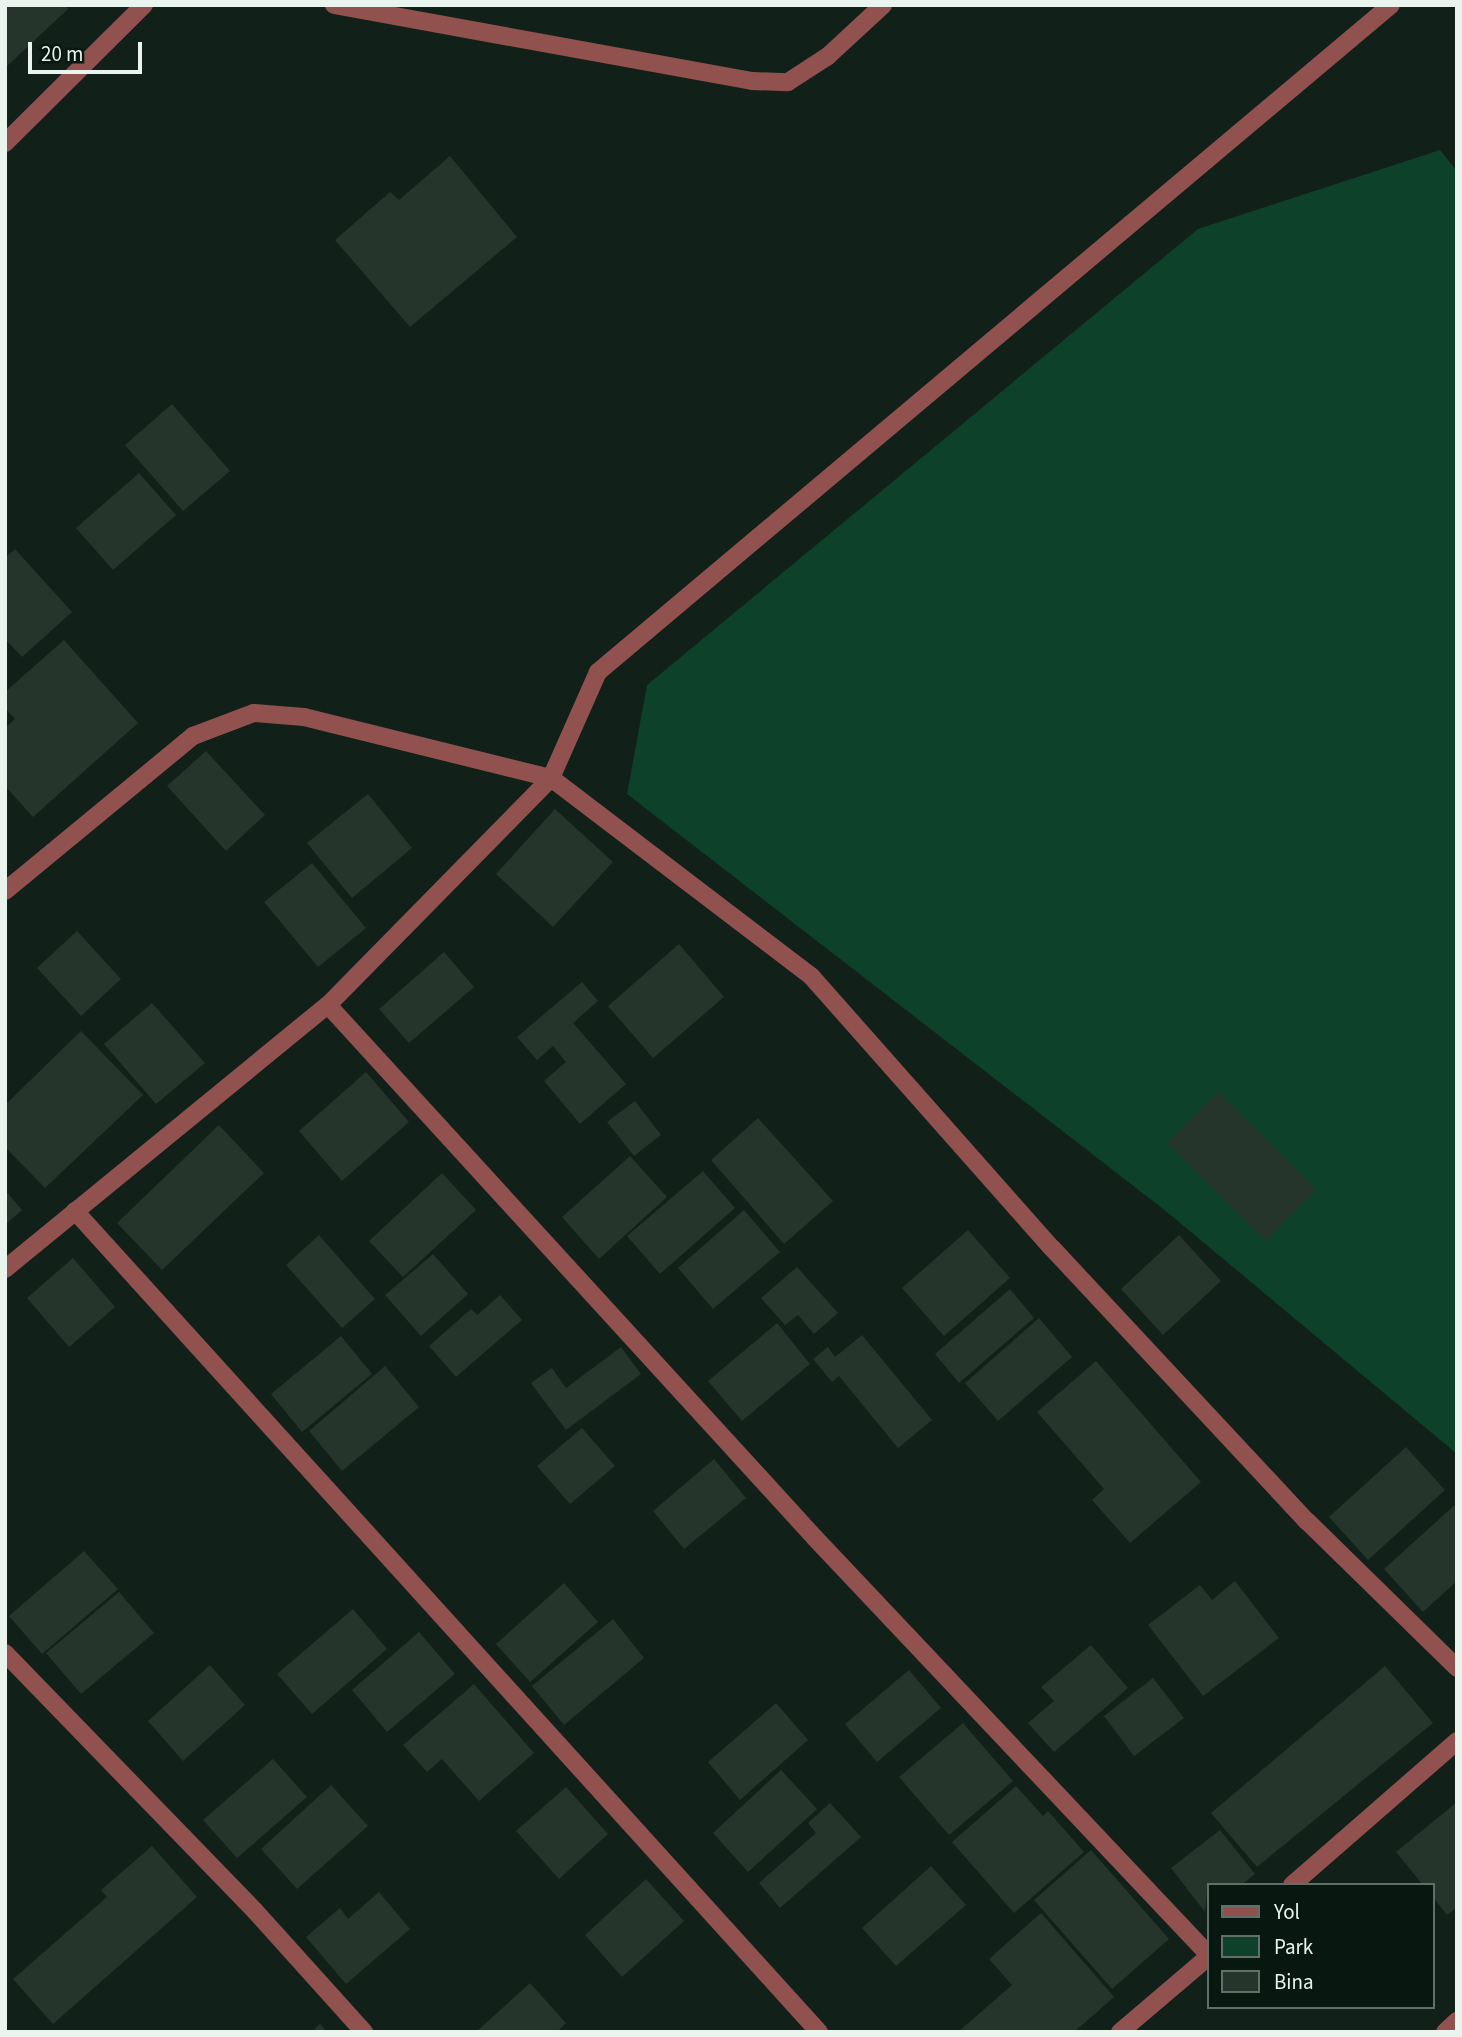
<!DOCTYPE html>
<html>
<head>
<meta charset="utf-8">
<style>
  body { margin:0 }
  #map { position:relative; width:1462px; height:2037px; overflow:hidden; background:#112018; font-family:"Source Sans 3",sans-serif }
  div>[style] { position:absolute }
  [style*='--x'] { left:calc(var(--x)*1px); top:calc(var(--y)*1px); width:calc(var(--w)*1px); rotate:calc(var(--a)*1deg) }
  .green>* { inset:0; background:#0e4129 }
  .building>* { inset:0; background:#25352c }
  .minor>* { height:18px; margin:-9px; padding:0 9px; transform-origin:9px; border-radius:9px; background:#90514f }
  span { translate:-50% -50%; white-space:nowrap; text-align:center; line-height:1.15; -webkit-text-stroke:7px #08170f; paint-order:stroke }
  .frame { position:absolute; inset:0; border:7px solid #eaf4ee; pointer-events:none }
  .legend { position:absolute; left:1207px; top:1883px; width:228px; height:126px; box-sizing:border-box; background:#08170f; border:2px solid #626f68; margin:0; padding:9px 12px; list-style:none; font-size:21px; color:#eaf4ee }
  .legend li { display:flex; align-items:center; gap:14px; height:35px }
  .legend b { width:35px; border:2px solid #626f68 }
  .scale { position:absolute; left:28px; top:42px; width:114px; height:32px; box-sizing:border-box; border:4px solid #eaf4ee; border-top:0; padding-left:9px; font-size:21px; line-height:24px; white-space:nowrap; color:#eaf4ee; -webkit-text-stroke:5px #08170f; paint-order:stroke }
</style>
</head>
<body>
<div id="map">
  <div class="green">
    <div style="clip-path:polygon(1440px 150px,1457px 171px,1457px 1454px,1167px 1212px,627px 794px,647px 685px,1198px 229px)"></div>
  </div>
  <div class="building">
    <div style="clip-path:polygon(5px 5px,65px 5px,68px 9px,5px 68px)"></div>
    <div style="clip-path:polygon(450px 156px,517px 237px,410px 327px,335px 240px,390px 192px,399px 200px)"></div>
    <div style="clip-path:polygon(172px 404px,230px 471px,183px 511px,125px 445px)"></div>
    <div style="clip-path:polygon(139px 473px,176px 515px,113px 570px,76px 528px)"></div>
    <div style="clip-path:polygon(15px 549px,72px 612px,22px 657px,5px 639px,5px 558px)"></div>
    <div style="clip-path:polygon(64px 640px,138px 723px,33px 817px,5px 786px,5px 728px,15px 719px,5px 708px,5px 692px)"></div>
    <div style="clip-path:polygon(206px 751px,265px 815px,226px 851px,167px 786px)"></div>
    <div style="clip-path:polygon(368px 794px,412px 848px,352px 898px,307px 843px)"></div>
    <div style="clip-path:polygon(555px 809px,613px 862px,553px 927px,496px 874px)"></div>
    <div style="clip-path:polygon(312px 863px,366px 928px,318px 967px,264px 902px)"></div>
    <div style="clip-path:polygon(77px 931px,121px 979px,81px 1016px,37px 968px)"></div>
    <div style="clip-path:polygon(679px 944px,724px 997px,653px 1058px,608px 1006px)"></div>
    <div style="clip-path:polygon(444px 952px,474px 987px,409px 1043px,379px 1009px)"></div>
    <div style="clip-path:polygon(582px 982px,598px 1001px,573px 1023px,626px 1084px,580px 1124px,544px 1081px,566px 1062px,553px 1046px,537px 1060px,517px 1037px)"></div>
    <div style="clip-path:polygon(152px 1003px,205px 1063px,156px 1104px,104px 1044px)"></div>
    <div style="clip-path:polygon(81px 1031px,143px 1095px,45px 1188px,5px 1147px,5px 1105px)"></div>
    <div style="clip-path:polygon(366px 1072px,409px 1122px,342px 1181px,299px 1131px)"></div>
    <div style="clip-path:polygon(1218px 1092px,1316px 1189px,1266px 1241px,1167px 1143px)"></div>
    <div style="clip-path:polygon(635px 1101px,661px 1135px,634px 1156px,607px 1122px)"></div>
    <div style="clip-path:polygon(758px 1118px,833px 1201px,784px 1244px,711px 1160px)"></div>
    <div style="clip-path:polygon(219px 1125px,264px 1173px,162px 1270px,117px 1223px)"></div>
    <div style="clip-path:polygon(630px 1156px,667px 1197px,599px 1259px,562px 1217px)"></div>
    <div style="clip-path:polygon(703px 1171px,735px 1208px,660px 1274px,627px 1236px)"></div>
    <div style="clip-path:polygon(442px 1173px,476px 1210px,403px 1277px,369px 1241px)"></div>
    <div style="clip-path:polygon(5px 1190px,22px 1210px,5px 1225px)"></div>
    <div style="clip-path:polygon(744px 1210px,780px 1252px,713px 1309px,678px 1268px)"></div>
    <div style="clip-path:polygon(968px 1230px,1010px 1278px,944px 1336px,902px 1288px)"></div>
    <div style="clip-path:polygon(319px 1235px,375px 1299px,342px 1328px,286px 1265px)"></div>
    <div style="clip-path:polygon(1179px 1235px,1221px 1281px,1163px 1335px,1121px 1289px)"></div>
    <div style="clip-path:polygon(433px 1254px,468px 1294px,421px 1336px,385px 1295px)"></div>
    <div style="clip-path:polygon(73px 1258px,115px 1307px,69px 1347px,27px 1298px)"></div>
    <div style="clip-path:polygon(797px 1267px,838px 1313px,814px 1334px,798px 1315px,785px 1325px,761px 1298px)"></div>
    <div style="clip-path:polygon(1010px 1289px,1034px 1318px,959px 1383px,935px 1354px)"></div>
    <div style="clip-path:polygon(500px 1295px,522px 1320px,456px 1377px,429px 1346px,471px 1309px,477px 1315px)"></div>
    <div style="clip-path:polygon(1039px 1318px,1072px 1357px,998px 1421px,965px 1383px)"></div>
    <div style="clip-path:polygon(777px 1323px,810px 1364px,742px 1421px,708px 1381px)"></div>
    <div style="clip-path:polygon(862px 1335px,932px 1420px,898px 1448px,839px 1376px,832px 1382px,813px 1359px,828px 1347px,835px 1357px)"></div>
    <div style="clip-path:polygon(341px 1336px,372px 1374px,302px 1432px,271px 1394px)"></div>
    <div style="clip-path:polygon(621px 1347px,641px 1374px,566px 1430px,531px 1383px,552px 1368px,566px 1388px)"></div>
    <div style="clip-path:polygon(1096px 1361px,1201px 1482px,1130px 1543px,1092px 1500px,1104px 1489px,1037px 1412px)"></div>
    <div style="clip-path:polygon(385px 1366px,419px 1407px,342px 1471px,309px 1431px)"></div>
    <div style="clip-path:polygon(582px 1428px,615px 1466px,570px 1504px,537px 1466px)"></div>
    <div style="clip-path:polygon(1406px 1447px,1445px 1490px,1368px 1560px,1329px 1517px)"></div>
    <div style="clip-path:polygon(714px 1459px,746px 1498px,684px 1549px,653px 1511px)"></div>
    <div style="clip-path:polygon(1457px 1503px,1457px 1581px,1423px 1612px,1384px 1569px)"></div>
    <div style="clip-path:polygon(84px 1551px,118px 1589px,42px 1654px,9px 1616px)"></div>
    <div style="clip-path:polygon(1235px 1581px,1279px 1638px,1203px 1696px,1148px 1625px,1200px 1585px,1212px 1600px)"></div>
    <div style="clip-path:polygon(564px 1583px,598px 1622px,530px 1682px,496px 1644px)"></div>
    <div style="clip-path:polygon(119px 1592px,154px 1633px,81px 1694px,46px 1653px)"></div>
    <div style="clip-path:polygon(353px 1609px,387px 1649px,312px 1714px,277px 1674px)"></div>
    <div style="clip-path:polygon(613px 1619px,644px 1658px,564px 1725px,532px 1686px)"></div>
    <div style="clip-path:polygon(419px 1632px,455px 1674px,387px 1732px,352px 1690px)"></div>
    <div style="clip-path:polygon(1091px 1645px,1128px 1688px,1054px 1752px,1028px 1723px,1054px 1701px,1041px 1687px)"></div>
    <div style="clip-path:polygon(210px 1665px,245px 1705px,183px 1761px,148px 1721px)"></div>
    <div style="clip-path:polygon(1385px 1666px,1433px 1723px,1257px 1867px,1211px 1813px)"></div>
    <div style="clip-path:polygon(909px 1670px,941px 1708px,877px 1762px,845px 1724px)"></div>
    <div style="clip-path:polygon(1153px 1678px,1184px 1718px,1134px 1756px,1104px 1716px)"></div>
    <div style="clip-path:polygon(474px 1684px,534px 1753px,479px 1801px,442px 1759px,427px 1772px,403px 1745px)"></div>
    <div style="clip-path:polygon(776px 1703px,808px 1740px,740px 1800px,708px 1762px)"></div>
    <div style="clip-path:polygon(963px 1723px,1013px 1781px,949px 1835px,899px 1777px)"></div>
    <div style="clip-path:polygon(273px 1759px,307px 1797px,237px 1858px,203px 1820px)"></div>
    <div style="clip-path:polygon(781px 1770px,817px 1809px,748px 1872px,713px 1833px)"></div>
    <div style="clip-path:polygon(331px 1785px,368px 1826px,297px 1889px,261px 1849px)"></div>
    <div style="clip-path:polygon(1016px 1786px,1043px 1816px,1048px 1811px,1084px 1852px,1014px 1913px,952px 1842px)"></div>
    <div style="clip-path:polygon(566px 1787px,608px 1834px,559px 1879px,516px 1831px)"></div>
    <div style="clip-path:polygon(1457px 1802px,1457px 1907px,1447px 1915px,1432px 1896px,1432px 1885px,1423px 1885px,1396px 1852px)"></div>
    <div style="clip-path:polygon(830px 1803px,861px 1837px,780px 1908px,759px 1883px,816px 1833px,808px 1823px)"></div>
    <div style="clip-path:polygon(1220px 1830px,1255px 1874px,1241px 1885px,1208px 1885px,1205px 1912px,1171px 1868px)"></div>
    <div style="clip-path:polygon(152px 1846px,197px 1897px,53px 2024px,13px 1979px,107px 1897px,101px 1890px)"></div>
    <div style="clip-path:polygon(1091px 1850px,1169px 1939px,1112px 1989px,1034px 1900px)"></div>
    <div style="clip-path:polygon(931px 1866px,966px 1905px,896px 1966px,862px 1928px)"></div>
    <div style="clip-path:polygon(646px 1879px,684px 1921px,622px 1977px,585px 1935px)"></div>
    <div style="clip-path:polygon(379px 1892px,410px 1929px,346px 1984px,306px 1937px,340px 1908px,348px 1919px)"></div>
    <div style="clip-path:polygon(1041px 1913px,1114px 1997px,1074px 2032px,958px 2032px,1012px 1985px,989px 1959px)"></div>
    <div style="clip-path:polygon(530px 1983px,566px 2023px,557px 2032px,476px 2032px)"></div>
    <div style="clip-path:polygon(320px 2024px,327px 2032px,312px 2032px)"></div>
  </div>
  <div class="minor">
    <div style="--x:334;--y:5;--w:425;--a:10.3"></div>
    <div style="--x:752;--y:81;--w:36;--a:2"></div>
    <div style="--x:788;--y:82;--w:48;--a:-33"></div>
    <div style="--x:828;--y:56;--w:75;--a:-42.8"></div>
    <div style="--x:5;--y:143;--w:196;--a:-44.8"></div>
    <div style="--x:5;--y:891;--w:244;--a:-39.5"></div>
    <div style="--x:193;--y:736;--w:65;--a:-20.7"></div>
    <div style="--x:254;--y:713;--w:50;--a:4.6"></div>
    <div style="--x:304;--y:717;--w:254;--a:13.9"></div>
    <div style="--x:551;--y:778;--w:327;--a:37.3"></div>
    <div style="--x:811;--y:976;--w:363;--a:48.5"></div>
    <div style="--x:1052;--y:1248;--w:374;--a:47"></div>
    <div style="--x:1307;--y:1521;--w:210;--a:44.4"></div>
    <div style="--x:328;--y:1005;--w:722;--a:47.58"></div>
    <div style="--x:815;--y:1538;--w:572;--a:46.63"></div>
    <div style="--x:75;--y:1211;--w:1108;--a:47.82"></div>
    <div style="--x:5;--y:1269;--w:417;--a:-39.3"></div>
    <div style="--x:328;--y:1005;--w:318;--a:-45.5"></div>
    <div style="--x:551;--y:778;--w:116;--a:-66.1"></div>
    <div style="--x:598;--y:672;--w:1036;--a:-40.07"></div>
    <div style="--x:5;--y:1653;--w:359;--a:45.9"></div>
    <div style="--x:255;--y:1911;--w:163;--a:48"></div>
    <div style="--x:1292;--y:1885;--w:219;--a:-41.1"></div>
    <div style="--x:1120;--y:2032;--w:116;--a:-40.4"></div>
    <div style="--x:1445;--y:2032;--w:16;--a:-43"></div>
  </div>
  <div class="frame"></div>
  <ul class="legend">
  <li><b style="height:9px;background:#90514f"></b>Yol</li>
  <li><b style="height:19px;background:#0e4129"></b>Park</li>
  <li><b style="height:19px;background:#25352c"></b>Bina</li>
  </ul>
  <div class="scale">20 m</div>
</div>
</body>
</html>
